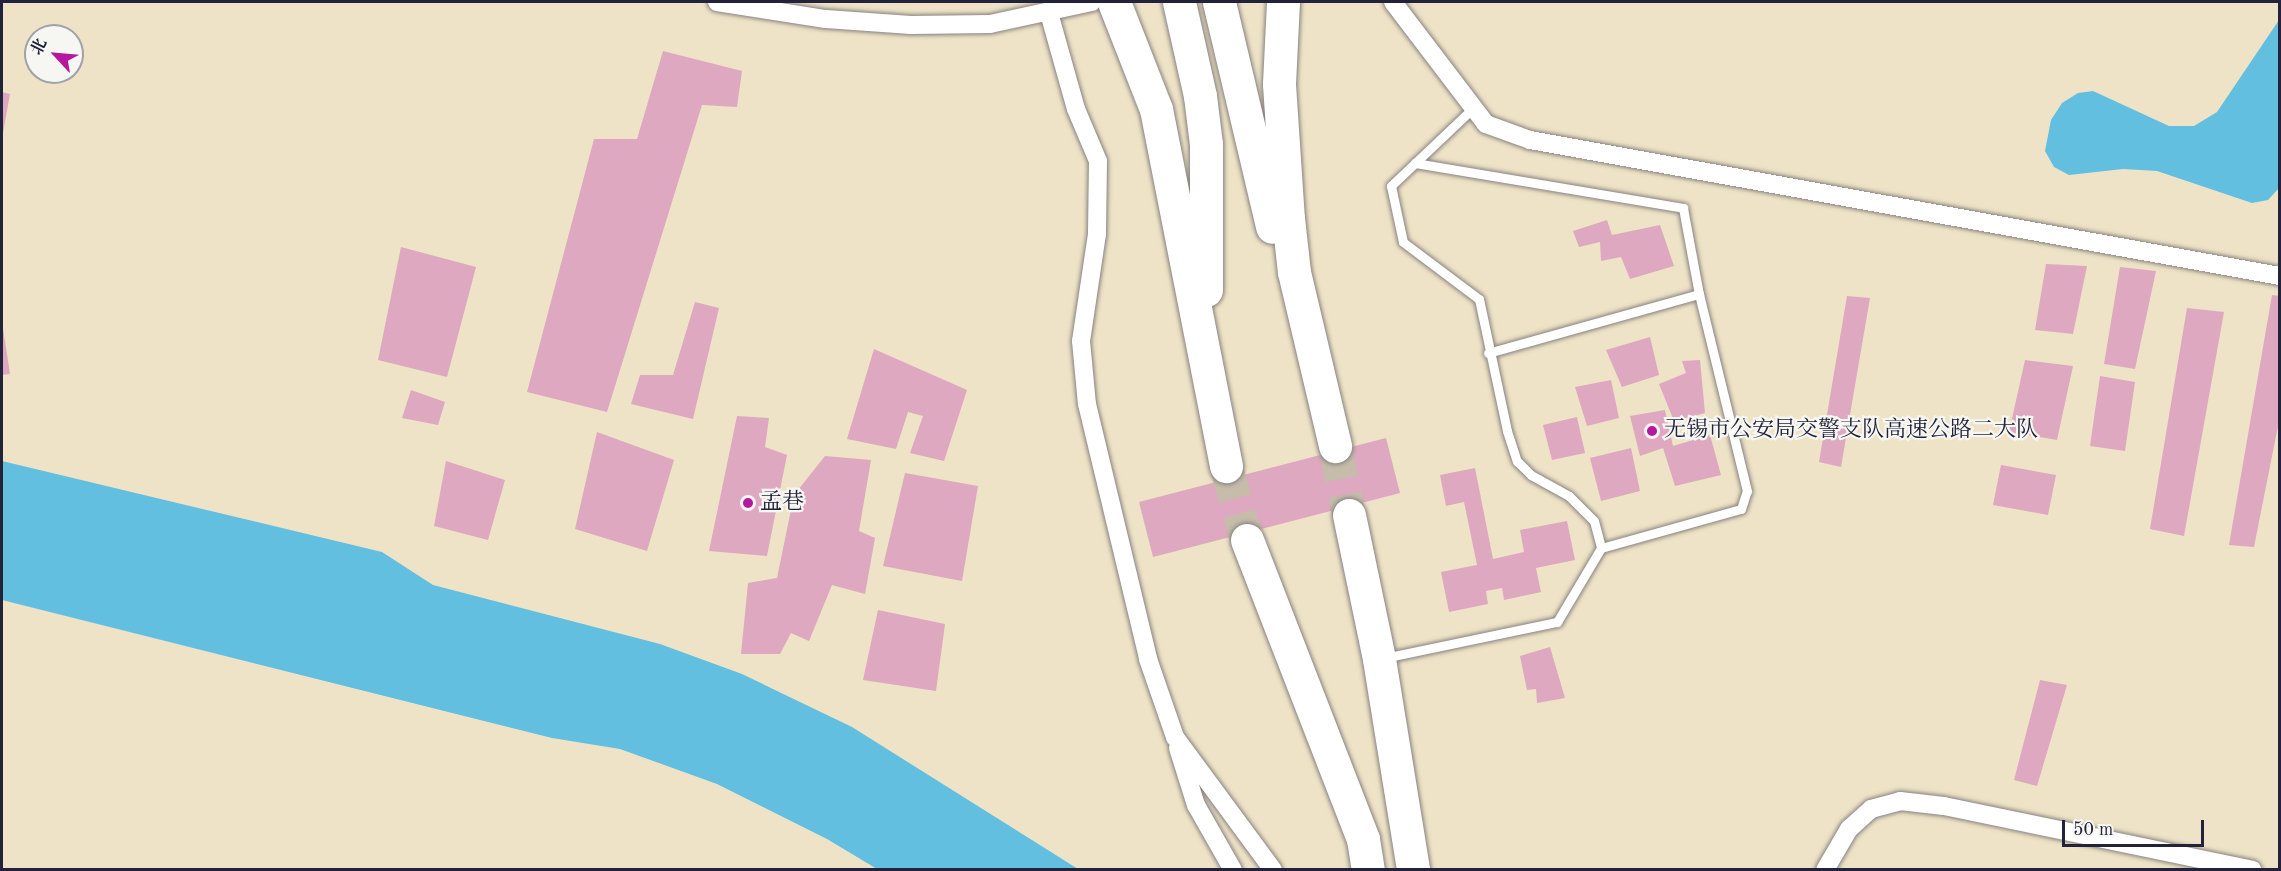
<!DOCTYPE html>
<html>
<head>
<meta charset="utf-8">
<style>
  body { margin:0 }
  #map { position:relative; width:2281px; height:871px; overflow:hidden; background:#eee3c6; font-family:"Old Standard TT","Noto Serif SC",serif }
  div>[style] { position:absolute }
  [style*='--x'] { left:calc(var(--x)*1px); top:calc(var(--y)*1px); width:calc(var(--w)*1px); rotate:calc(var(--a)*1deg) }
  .water>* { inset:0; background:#62bfe0 }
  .building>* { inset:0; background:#dda8c0 }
  .highway-tunnel>* { height:33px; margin-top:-16.5px; transform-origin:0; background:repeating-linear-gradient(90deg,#c5bcaa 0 33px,transparent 0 49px) }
  .roads { filter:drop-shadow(0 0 2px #888280) drop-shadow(0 0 2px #888280) }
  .lane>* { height:9px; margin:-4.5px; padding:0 4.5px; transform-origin:4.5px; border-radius:4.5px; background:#fff }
  .street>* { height:18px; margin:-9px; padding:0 9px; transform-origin:9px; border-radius:9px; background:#fff }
  .highway>* { height:33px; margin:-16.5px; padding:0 16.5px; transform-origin:16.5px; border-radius:16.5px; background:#fff }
  .dots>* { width:16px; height:16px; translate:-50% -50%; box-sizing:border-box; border:3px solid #f6f6f2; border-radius:50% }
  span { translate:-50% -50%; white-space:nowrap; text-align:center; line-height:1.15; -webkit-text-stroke:4.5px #f6f6f2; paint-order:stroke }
  .poi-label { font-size:22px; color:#22223b }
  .left { translate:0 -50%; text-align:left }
  .frame { position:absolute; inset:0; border:3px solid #22223b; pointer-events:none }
  .north { position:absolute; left:24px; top:24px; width:60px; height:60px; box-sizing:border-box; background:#f6f6f2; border:2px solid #a1a1a9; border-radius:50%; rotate:296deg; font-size:16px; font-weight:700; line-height:24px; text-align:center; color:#22223b }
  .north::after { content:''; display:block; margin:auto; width:21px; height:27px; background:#b5179e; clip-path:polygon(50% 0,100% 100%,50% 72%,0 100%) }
  .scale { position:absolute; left:2062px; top:820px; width:142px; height:27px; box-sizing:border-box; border:3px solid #22223b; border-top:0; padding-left:8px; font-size:18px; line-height:21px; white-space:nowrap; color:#22223b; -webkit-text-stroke:4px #f6f6f2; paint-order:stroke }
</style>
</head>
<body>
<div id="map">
  <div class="water">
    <div style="clip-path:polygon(2279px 20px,2279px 188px,2268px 200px,2252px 203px,2157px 171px,2123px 169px,2069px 175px,2054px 167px,2045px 151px,2051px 120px,2062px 103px,2078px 93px,2093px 91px,2169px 126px,2194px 126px,2217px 112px)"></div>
    <div style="clip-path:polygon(2px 461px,382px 552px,433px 585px,660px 644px,742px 674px,852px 727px,1078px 869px,877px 869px,827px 839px,717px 784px,620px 749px,552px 738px,2px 600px)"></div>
  </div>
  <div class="building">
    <div style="clip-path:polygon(663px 51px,742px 71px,737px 107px,702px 105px,607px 412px,527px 392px,594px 139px,637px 139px)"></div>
    <div style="clip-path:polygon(2px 92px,10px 94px,3px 133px,2px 133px)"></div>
    <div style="clip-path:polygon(1607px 220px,1612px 235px,1660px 225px,1674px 266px,1630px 279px,1621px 257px,1601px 261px,1600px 242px,1579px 247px,1573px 231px)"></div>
    <div style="clip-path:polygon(401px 247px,476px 267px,447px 377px,378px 360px)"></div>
    <div style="clip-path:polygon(2046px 264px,2087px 266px,2073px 334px,2035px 330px)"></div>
    <div style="clip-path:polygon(2120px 267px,2156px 271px,2135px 369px,2104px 364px)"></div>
    <div style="clip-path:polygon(2272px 295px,2280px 296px,2280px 416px,2254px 547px,2229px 545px)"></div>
    <div style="clip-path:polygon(1847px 296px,1870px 298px,1841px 467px,1819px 462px)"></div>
    <div style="clip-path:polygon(695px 302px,719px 308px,693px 419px,631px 404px,640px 375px,673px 375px)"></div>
    <div style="clip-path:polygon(2187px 308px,2224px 312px,2184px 536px,2150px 529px)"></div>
    <div style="clip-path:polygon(2px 328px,3px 328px,10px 374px,2px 375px)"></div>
    <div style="clip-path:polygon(1650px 337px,1659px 375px,1622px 387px,1606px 350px)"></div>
    <div style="clip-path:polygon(874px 349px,967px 390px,944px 461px,910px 453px,923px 416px,908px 412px,896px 449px,847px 439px)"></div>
    <div style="clip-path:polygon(1700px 360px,1705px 413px,1674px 421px,1659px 384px,1686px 373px,1682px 361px)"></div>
    <div style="clip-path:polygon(2025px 360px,2073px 366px,2057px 440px,2009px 432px)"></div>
    <div style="clip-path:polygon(2100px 376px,2135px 382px,2125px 451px,2090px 446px)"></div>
    <div style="clip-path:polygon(1611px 380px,1619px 418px,1587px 426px,1575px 387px)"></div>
    <div style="clip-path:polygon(411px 390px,445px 402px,438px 425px,402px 418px)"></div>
    <div style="clip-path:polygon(1665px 410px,1673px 446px,1710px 435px,1721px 475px,1675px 486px,1663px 448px,1640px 456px,1630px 416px)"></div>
    <div style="clip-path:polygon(737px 416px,769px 418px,765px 447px,787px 455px,767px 556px,709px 551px)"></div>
    <div style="clip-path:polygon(1577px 417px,1585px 453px,1552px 460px,1543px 425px)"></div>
    <div style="clip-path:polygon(597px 432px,674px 460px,647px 551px,575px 529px)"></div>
    <div style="clip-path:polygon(1386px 438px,1400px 493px,1153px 557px,1139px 502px)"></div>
    <div style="clip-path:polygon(1631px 448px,1640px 491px,1601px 501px,1590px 458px)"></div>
    <div style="clip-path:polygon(825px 456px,871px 460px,859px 531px,875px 538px,865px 594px,832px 585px,809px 641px,791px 633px,780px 654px,741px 654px,748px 583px,777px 578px,794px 495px)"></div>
    <div style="clip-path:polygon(446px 461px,505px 480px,488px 540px,434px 526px)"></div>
    <div style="clip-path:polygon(2001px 465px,2056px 475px,2048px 515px,1993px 505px)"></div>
    <div style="clip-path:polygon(1475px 468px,1493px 559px,1524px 552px,1520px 530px,1567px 521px,1575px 560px,1536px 568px,1541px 592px,1504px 600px,1502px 588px,1486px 591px,1488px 604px,1449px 612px,1441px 572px,1477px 565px,1464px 502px,1446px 506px,1440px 475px)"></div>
    <div style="clip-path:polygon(905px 473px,978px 486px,962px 581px,883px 566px)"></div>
    <div style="clip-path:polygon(878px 610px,945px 624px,936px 691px,863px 680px)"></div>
    <div style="clip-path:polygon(1550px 647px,1565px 698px,1537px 703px,1536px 689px,1527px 690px,1520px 656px)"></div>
    <div style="clip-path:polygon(2040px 680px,2067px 685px,2037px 786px,2014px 780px)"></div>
  </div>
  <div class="highway-tunnel">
    <div style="--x:1335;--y:446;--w:70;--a:78.5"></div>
    <div style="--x:1226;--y:466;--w:77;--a:74.2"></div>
  </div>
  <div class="roads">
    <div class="lane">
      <div style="--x:1472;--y:109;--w:112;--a:136.5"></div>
      <div style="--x:1391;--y:186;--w:57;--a:77.9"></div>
      <div style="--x:1403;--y:242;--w:95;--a:36.9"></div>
      <div style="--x:1479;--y:299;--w:135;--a:78"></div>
      <div style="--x:1507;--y:431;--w:32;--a:72"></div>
      <div style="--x:1517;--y:461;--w:20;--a:45"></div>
      <div style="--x:1531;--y:475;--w:43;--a:28.9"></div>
      <div style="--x:1569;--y:496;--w:35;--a:45"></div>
      <div style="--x:1594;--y:521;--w:28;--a:75"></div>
      <div style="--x:1415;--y:163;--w:272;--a:9.5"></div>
      <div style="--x:1683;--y:208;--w:87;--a:79.5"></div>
      <div style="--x:1699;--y:294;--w:219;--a:164.4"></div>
      <div style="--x:1384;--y:658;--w:177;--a:-11.8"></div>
      <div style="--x:1557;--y:622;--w:86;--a:-59.3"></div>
      <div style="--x:1601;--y:548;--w:145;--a:-15.6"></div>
      <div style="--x:1741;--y:509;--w:19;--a:-72"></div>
      <div style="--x:1747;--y:491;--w:203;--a:-103.7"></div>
    </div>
    <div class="street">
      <div style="--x:717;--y:2;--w:110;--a:8.9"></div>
      <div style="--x:826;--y:19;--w:85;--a:4"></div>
      <div style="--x:911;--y:25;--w:79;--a:-0.7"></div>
      <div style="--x:990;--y:24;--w:104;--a:-12.2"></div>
      <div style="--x:1393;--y:2;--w:153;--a:52.7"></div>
      <div style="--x:1486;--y:124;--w:47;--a:20"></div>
      <div style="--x:1530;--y:140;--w:762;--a:10.28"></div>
      <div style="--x:1049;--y:13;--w:100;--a:74.3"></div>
      <div style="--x:1076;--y:109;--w:56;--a:67.1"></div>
      <div style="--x:1098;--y:161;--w:73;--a:90.8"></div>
      <div style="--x:1097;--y:234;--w:108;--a:98.5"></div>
      <div style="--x:1081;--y:341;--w:63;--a:84.6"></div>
      <div style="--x:1087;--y:404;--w:262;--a:76.5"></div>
      <div style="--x:1148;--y:659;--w:83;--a:70.9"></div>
      <div style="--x:1175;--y:737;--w:165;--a:53.6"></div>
      <div style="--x:1178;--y:748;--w:60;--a:72.5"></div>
      <div style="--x:1196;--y:805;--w:75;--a:60.4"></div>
      <div style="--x:1825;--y:870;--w:48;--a:-59.7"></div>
      <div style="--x:1849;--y:829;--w:30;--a:-42"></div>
      <div style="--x:1871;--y:809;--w:30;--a:-15"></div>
      <div style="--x:1900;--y:801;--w:44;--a:6.5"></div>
      <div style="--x:1944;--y:806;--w:315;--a:11.7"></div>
    </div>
    <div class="highway">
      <div style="--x:1114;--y:2;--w:115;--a:68.6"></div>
      <div style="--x:1156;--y:109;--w:364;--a:78.9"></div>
      <div style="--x:1179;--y:2;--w:96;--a:77.4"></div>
      <div style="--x:1200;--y:96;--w:48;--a:82.9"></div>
      <div style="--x:1206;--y:144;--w:146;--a:90"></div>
      <div style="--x:1219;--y:2;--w:231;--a:76.7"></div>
      <div style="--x:1283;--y:2;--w:82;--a:92.8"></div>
      <div style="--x:1279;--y:84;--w:134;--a:86.2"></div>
      <div style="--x:1288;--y:218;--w:54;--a:83.7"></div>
      <div style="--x:1294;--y:272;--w:179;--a:76.7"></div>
      <div style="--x:1349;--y:515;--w:147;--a:78.2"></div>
      <div style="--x:1379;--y:659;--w:214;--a:80.8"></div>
      <div style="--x:1247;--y:540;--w:321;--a:68.8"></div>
      <div style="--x:1363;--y:839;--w:31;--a:81"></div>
    </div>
  </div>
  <div class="dots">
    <div style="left:1652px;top:431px;background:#b5179e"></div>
    <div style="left:748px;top:503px;background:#b5179e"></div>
  </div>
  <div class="poi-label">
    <span class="left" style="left:1664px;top:431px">无锡市公安局交警支队高速公路二大队</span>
    <span class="left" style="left:760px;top:503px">孟巷</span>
  </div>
  <div class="frame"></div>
  <div class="north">北</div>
  <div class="scale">50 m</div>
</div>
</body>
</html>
